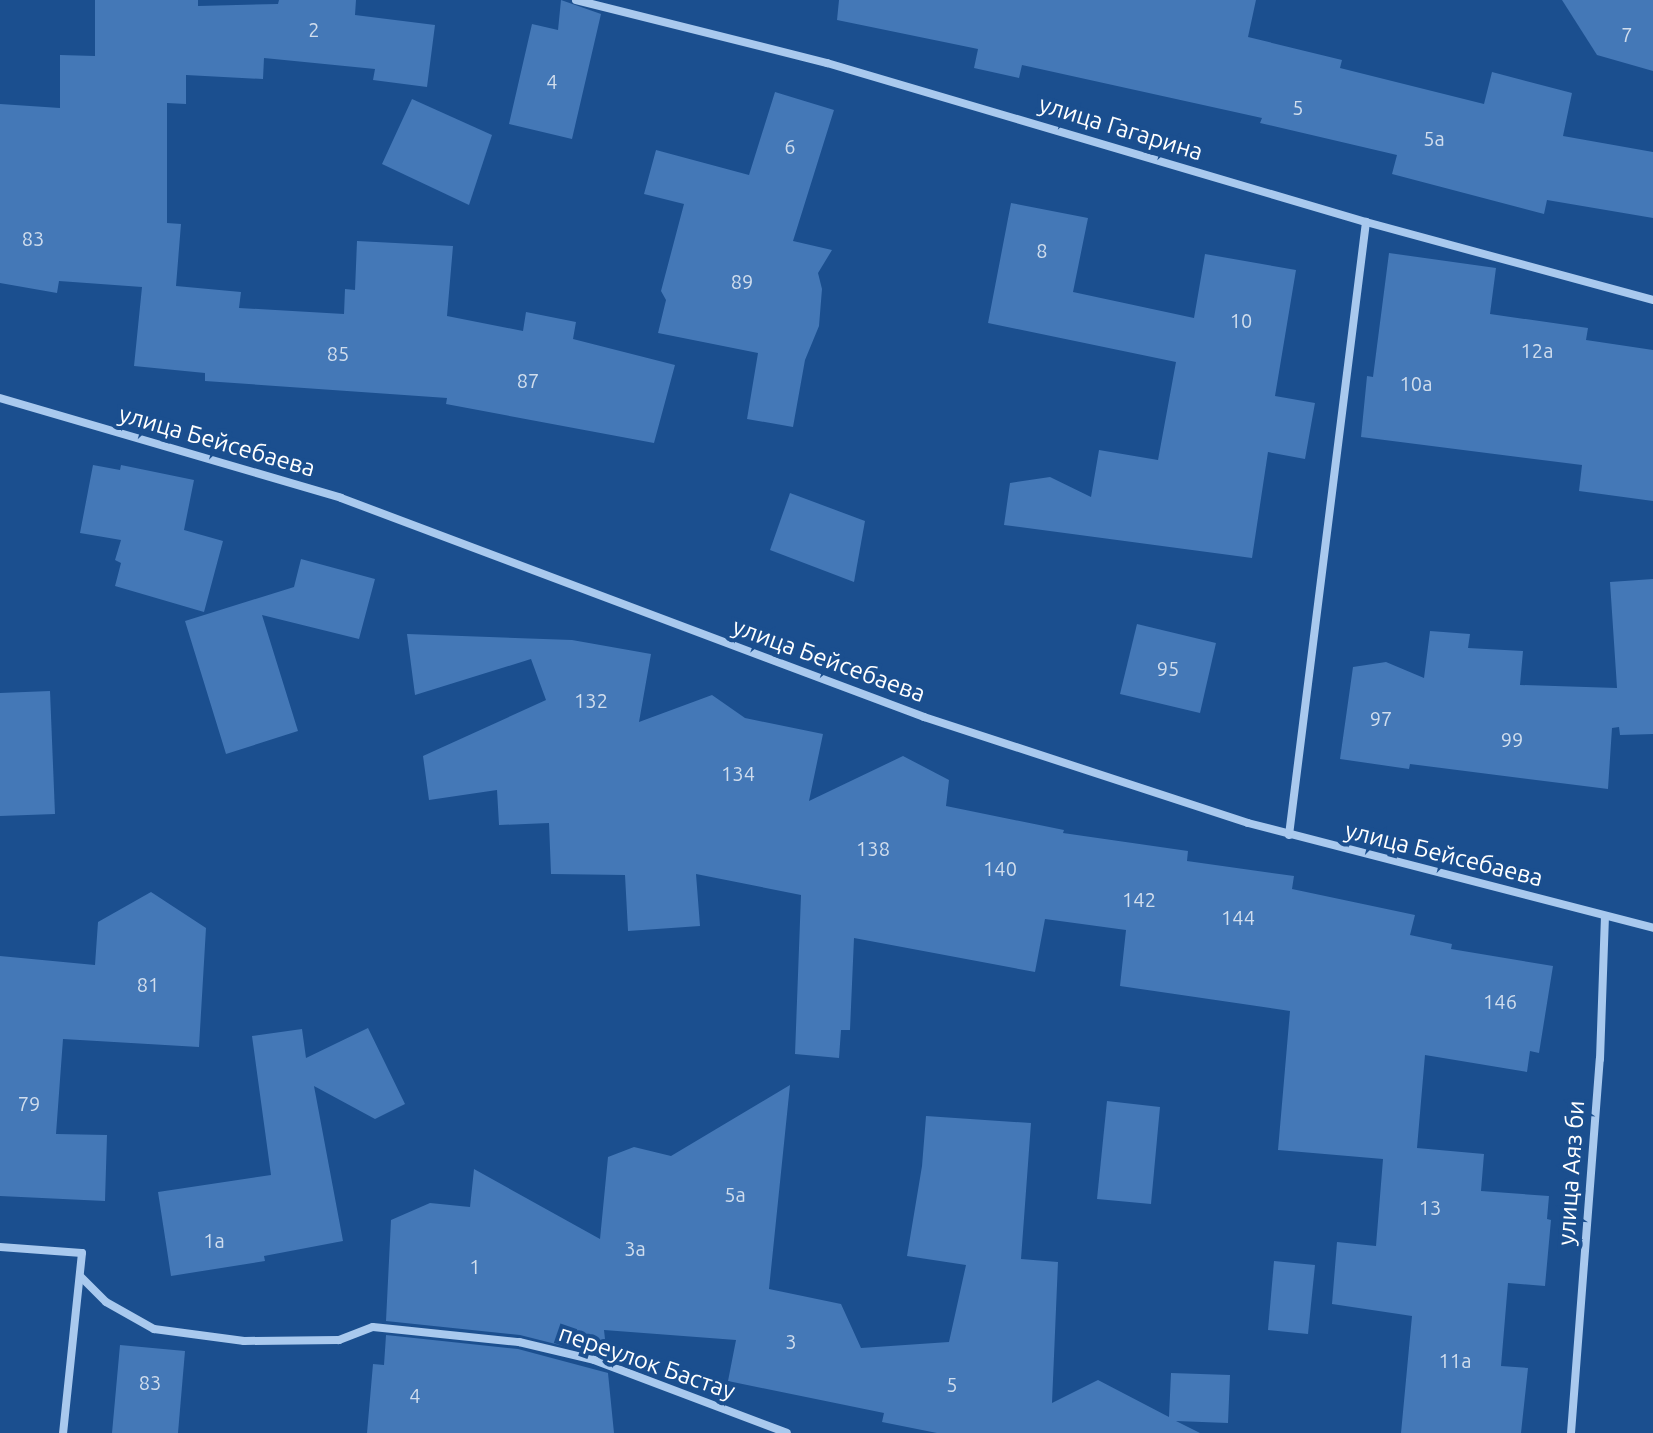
<!DOCTYPE html>
<html>
<head>
<meta charset="utf-8">
<style>
  body { margin:0 }
  #map { position:relative; width:1653px; height:1433px; overflow:hidden; background:#1b4f8f; font-family:Ubuntu,sans-serif }
  div>[style] { position:absolute }
  [style*='--x'] { left:calc(var(--x)*1px); top:calc(var(--y)*1px); width:calc(var(--w)*1px); rotate:calc(var(--a)*1deg) }
  .building>* { inset:0; background:#4478b7 }
  .street>* { height:8px; margin:-4px; padding:0 4px; transform-origin:4px; border-radius:4px; background:#a9c9ee }
  span { translate:-50% -50%; white-space:nowrap; text-align:center; line-height:1.15; -webkit-text-stroke:8px #1b4f8f; paint-order:stroke }
  .number-label { font-size:20px; color:#d0dded }
  .number-label span { -webkit-text-stroke-width:0 }
  .street-label { font-size:24px; color:#fff }
</style>
</head>
<body>
<div id="map">
  <div class="building">
    <div style="clip-path:polygon(95px 0,198px 0,198px 6px,278px 4px,279px 0,356px 0,355px 15px,435px 25px,427px 87px,373px 80px,375px 69px,264px 58px,263px 79px,186px 75px,186px 104px,167px 103px,167px 223px,181px 224px,176px 286px,241px 292px,239px 308px,344px 314px,345px 289px,355px 290px,357px 241px,453px 246px,447px 316px,523px 331px,526px 312px,576px 322px,573px 339px,675px 365px,654px 443px,446px 404px,447px 398px,205px 381px,205px 373px,134px 366px,142px 287px,59px 281px,57px 293px,0 283px,0 104px,60px 108px,60px 55px,95px 56px)"></div>
    <div style="clip-path:polygon(561px 0,601px 14px,572px 139px,509px 124px,532px 24px,558px 30px)"></div>
    <div style="clip-path:polygon(839px 0,1256px 0,1248px 37px,1342px 60px,1340px 68px,1484px 104px,1492px 72px,1572px 93px,1563px 136px,1653px 152px,1653px 218px,1547px 200px,1544px 214px,1392px 174px,1397px 155px,1260px 123px,1262px 118px,1022px 65px,1019px 78px,974px 68px,978px 49px,837px 20px)"></div>
    <div style="clip-path:polygon(1562px 0,1653px 0,1653px 71px,1597px 55px)"></div>
    <div style="clip-path:polygon(775px 92px,834px 110px,793px 241px,832px 250px,818px 273px,822px 289px,819px 326px,805px 360px,793px 427px,747px 419px,758px 353px,658px 333px,666px 300px,661px 291px,684px 204px,644px 194px,656px 150px,749px 175px)"></div>
    <div style="clip-path:polygon(412px 99px,492px 135px,469px 205px,382px 164px)"></div>
    <div style="clip-path:polygon(1011px 203px,1088px 218px,1073px 292px,1194px 318px,1205px 254px,1296px 270px,1275px 396px,1315px 403px,1305px 459px,1268px 452px,1252px 558px,1004px 525px,1010px 483px,1050px 477px,1091px 497px,1099px 450px,1158px 460px,1176px 362px,988px 323px)"></div>
    <div style="clip-path:polygon(1389px 253px,1496px 268px,1490px 314px,1588px 328px,1586px 340px,1653px 350px,1653px 501px,1579px 491px,1582px 465px,1361px 437px,1367px 376px,1373px 377px)"></div>
    <div style="clip-path:polygon(93px 465px,120px 470px,121px 465px,194px 480px,184px 530px,223px 541px,204px 612px,115px 586px,121px 563px,115px 560px,121px 540px,80px 533px)"></div>
    <div style="clip-path:polygon(790px 493px,865px 521px,854px 582px,770px 550px)"></div>
    <div style="clip-path:polygon(301px 559px,375px 579px,359px 639px,262px 615px,298px 731px,226px 754px,185px 621px,294px 587px)"></div>
    <div style="clip-path:polygon(1653px 579px,1653px 734px,1620px 735px,1619px 727px,1612px 728px,1608px 789px,1410px 764px,1409px 769px,1340px 759px,1353px 667px,1386px 662px,1424px 678px,1430px 631px,1470px 634px,1468px 648px,1523px 651px,1520px 685px,1617px 688px,1610px 582px)"></div>
    <div style="clip-path:polygon(1137px 624px,1216px 643px,1200px 713px,1120px 694px)"></div>
    <div style="clip-path:polygon(407px 634px,572px 640px,651px 654px,639px 722px,712px 695px,745px 718px,823px 734px,809px 801px,903px 756px,949px 780px,946px 806px,1064px 830px,1063px 833px,1188px 851px,1187px 861px,1294px 876px,1292px 889px,1415px 915px,1410px 935px,1452px 944px,1451px 949px,1553px 966px,1539px 1053px,1530px 1051px,1527px 1072px,1425px 1055px,1417px 1148px,1484px 1154px,1481px 1191px,1549px 1196px,1547px 1219px,1551px 1220px,1545px 1286px,1508px 1283px,1501px 1366px,1528px 1368px,1521px 1433px,1401px 1433px,1412px 1316px,1332px 1304px,1337px 1242px,1376px 1246px,1383px 1159px,1278px 1150px,1290px 1011px,1120px 986px,1126px 930px,1045px 919px,1035px 972px,854px 938px,850px 1030px,841px 1030px,839px 1058px,795px 1054px,801px 895px,696px 874px,700px 926px,628px 931px,625px 875px,551px 874px,549px 823px,499px 825px,497px 790px,429px 800px,423px 756px,546px 700px,531px 659px,415px 695px)"></div>
    <div style="clip-path:polygon(50px 691px,55px 814px,0 816px,0 693px)"></div>
    <div style="clip-path:polygon(151px 892px,206px 928px,199px 1047px,63px 1039px,56px 1134px,107px 1135px,105px 1201px,0 1196px,0 956px,95px 965px,98px 922px)"></div>
    <div style="clip-path:polygon(368px 1028px,405px 1104px,375px 1119px,314px 1086px,343px 1241px,264px 1256px,265px 1261px,171px 1276px,158px 1192px,271px 1175px,252px 1036px,302px 1029px,306px 1058px)"></div>
    <div style="clip-path:polygon(790px 1085px,769px 1289px,841px 1304px,861px 1348px,949px 1342px,966px 1265px,907px 1256px,922px 1166px,926px 1116px,1031px 1123px,1021px 1259px,1058px 1262px,1052px 1403px,1098px 1380px,1169px 1417px,1171px 1373px,1230px 1375px,1228px 1423px,1176px 1421px,1200px 1433px,937px 1433px,882px 1422px,884px 1413px,728px 1381px,736px 1340px,604px 1330px,607px 1357px,520px 1335px,386px 1321px,391px 1220px,430px 1203px,470px 1207px,474px 1169px,600px 1239px,608px 1157px,634px 1147px,671px 1156px)"></div>
    <div style="clip-path:polygon(1107px 1101px,1160px 1107px,1151px 1204px,1097px 1199px)"></div>
    <div style="clip-path:polygon(1274px 1261px,1315px 1265px,1308px 1334px,1268px 1330px)"></div>
    <div style="clip-path:polygon(386px 1335px,518px 1349px,608px 1373px,614px 1433px,367px 1433px,373px 1364px,384px 1365px)"></div>
    <div style="clip-path:polygon(120px 1345px,185px 1351px,178px 1433px,112px 1433px)"></div>
  </div>
  <div class="street">
    <div style="--x:576;--y:0;--w:259;--a:14.1"></div>
    <div style="--x:827;--y:63;--w:562;--a:16.44"></div>
    <div style="--x:1366;--y:222;--w:297;--a:15.2"></div>
    <div style="--x:0;--y:398;--w:355;--a:16.3"></div>
    <div style="--x:341;--y:498;--w:623;--a:20.59"></div>
    <div style="--x:924;--y:717;--w:341;--a:18.1"></div>
    <div style="--x:1248;--y:823;--w:418;--a:14.5"></div>
    <div style="--x:1289;--y:835;--w:618;--a:-82.84"></div>
    <div style="--x:0;--y:1247;--w:82;--a:4.2"></div>
    <div style="--x:82;--y:1253;--w:181;--a:96"></div>
    <div style="--x:81;--y:1277;--w:35;--a:45"></div>
    <div style="--x:106;--y:1302;--w:55;--a:29.4"></div>
    <div style="--x:154;--y:1329;--w:91;--a:7.6"></div>
    <div style="--x:244;--y:1341;--w:95;--a:-0.6"></div>
    <div style="--x:339;--y:1340;--w:36;--a:-21"></div>
    <div style="--x:373;--y:1327;--w:147;--a:5.9"></div>
    <div style="--x:519;--y:1342;--w:77;--a:13.5"></div>
    <div style="--x:594;--y:1360;--w:206;--a:20.7"></div>
    <div style="--x:1571;--y:1433;--w:375;--a:-85.6"></div>
    <div style="--x:1600;--y:1059;--w:142;--a:-88"></div>
  </div>
  <div class="number-label">
    <span style="left:314px;top:29px">2</span>
    <span style="left:1627px;top:34px">7</span>
    <span style="left:552px;top:81px">4</span>
    <span style="left:1298px;top:107px">5</span>
    <span style="left:1434px;top:138px">5а</span>
    <span style="left:790px;top:146px">6</span>
    <span style="left:33px;top:238px">83</span>
    <span style="left:1042px;top:250px">8</span>
    <span style="left:742px;top:281px">89</span>
    <span style="left:1241px;top:320px">10</span>
    <span style="left:1537px;top:350px">12а</span>
    <span style="left:338px;top:353px">85</span>
    <span style="left:528px;top:380px">87</span>
    <span style="left:1416px;top:383px">10а</span>
    <span style="left:1168px;top:668px">95</span>
    <span style="left:591px;top:700px">132</span>
    <span style="left:1381px;top:718px">97</span>
    <span style="left:1512px;top:739px">99</span>
    <span style="left:738px;top:773px">134</span>
    <span style="left:873px;top:848px">138</span>
    <span style="left:1000px;top:868px">140</span>
    <span style="left:1139px;top:899px">142</span>
    <span style="left:1238px;top:917px">144</span>
    <span style="left:148px;top:984px">81</span>
    <span style="left:1500px;top:1001px">146</span>
    <span style="left:29px;top:1103px">79</span>
    <span style="left:735px;top:1194px">5а</span>
    <span style="left:1430px;top:1207px">13</span>
    <span style="left:214px;top:1240px">1а</span>
    <span style="left:635px;top:1248px">3а</span>
    <span style="left:475px;top:1266px">1</span>
    <span style="left:791px;top:1341px">3</span>
    <span style="left:1455px;top:1360px">11а</span>
    <span style="left:150px;top:1382px">83</span>
    <span style="left:952px;top:1384px">5</span>
    <span style="left:415px;top:1395px">4</span>
  </div>
  <div class="street-label">
    <span style="left:1121px;top:128px;rotate:17deg">улица Гагарина</span>
    <span style="left:217px;top:441px;rotate:16deg">улица Бейсебаева</span>
    <span style="left:829px;top:660px;rotate:20deg">улица Бейсебаева</span>
    <span style="left:1444px;top:854px;rotate:14deg">улица Бейсебаева</span>
    <span style="left:1571px;top:1173px;rotate:-86deg">улица Аяз би</span>
    <span style="left:647px;top:1362px;rotate:19deg">переулок Бастау</span>
  </div>
</div>
</body>
</html>
